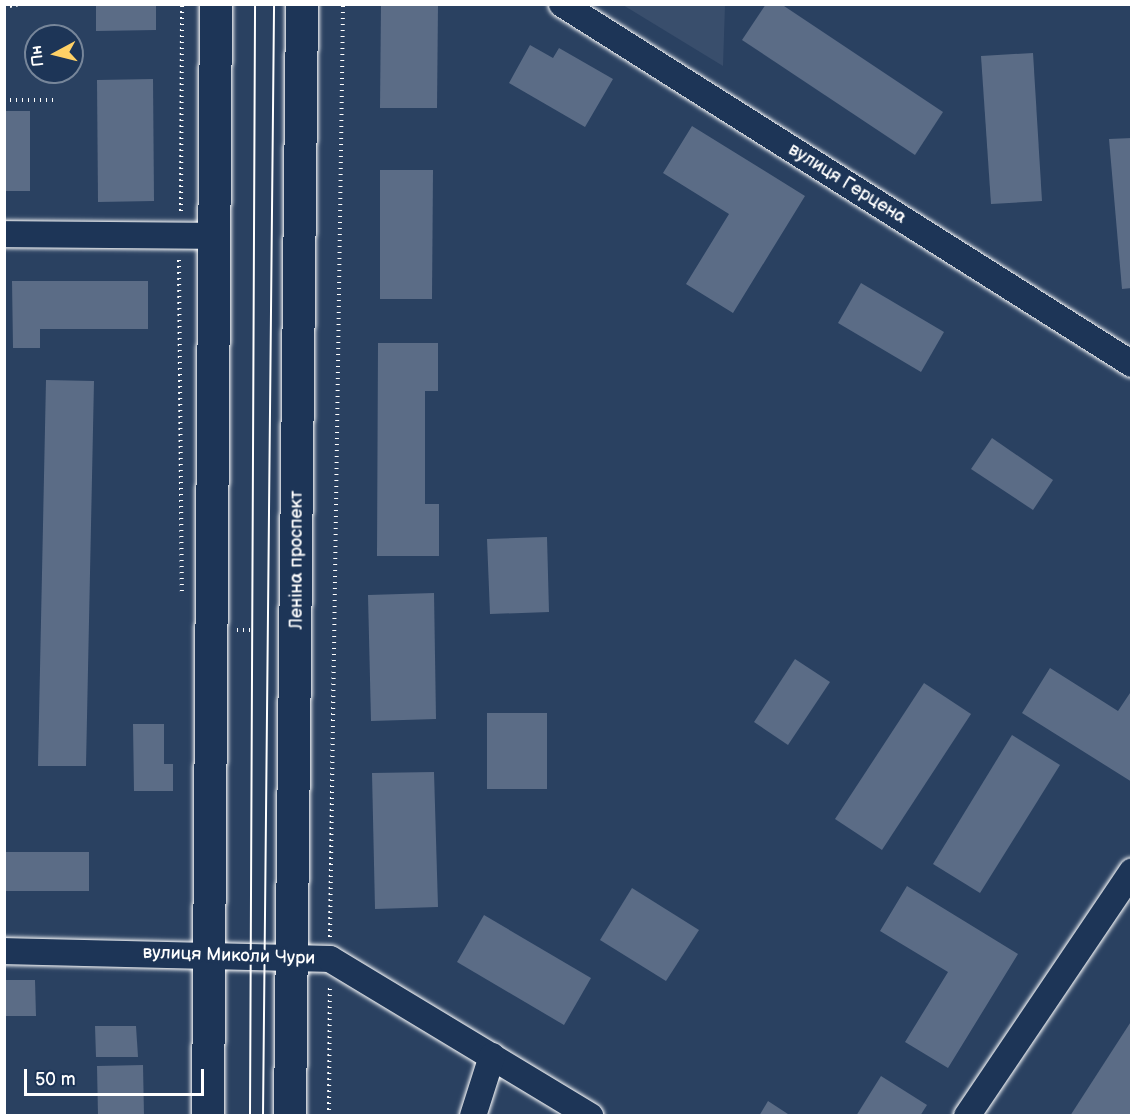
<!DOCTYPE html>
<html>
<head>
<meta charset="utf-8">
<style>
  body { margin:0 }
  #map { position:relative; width:1136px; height:1120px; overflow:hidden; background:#2a4161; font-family:"Balsamiq Sans",sans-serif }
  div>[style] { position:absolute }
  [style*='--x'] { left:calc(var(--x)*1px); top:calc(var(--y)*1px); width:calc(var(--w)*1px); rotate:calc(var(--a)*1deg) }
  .built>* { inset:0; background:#394e6c }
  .building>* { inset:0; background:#5b6c86 }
  .path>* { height:4px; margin-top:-2px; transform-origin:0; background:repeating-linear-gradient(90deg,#fff 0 1.5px,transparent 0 6px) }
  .roads { filter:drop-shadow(0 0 2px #fff) drop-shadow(0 0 2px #fff) }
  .minor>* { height:26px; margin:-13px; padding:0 13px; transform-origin:13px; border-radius:13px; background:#1d3557 }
  .major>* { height:32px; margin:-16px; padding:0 16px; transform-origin:16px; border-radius:16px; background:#1d3557 }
  .tram>* { height:1.5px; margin:-0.75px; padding:0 0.75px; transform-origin:0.75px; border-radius:0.75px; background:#fff }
  span { translate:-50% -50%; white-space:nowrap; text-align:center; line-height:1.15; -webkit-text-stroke:6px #1d3557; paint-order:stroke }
  .street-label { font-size:18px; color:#fff }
  .frame { position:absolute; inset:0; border:6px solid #fff; pointer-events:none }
  .north { position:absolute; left:24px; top:24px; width:60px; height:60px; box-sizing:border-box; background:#1d3557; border:2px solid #77869a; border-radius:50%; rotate:263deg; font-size:16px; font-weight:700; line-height:24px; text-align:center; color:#fff }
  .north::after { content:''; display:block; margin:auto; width:21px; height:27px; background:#ffd166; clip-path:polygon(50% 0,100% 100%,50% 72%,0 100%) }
  .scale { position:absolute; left:24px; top:1069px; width:180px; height:27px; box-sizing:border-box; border:3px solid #fff; border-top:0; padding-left:8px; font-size:18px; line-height:21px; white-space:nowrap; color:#fff; -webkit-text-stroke:4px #1d3557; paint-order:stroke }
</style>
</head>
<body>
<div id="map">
  <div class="built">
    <div style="clip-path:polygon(623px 5px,725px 5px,723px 66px)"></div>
  </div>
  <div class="building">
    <div style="clip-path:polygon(96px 4px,156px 4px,156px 30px,96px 31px)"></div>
    <div style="clip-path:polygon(381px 4px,438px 4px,437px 108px,380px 108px)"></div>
    <div style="clip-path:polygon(766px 4px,781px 4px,943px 112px,915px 155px,742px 40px)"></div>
    <div style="clip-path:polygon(530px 45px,553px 58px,559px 48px,613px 79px,585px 127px,509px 83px)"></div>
    <div style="clip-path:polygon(1033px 53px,1042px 201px,991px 204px,981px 56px)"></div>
    <div style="clip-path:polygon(153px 79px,154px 201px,98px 202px,97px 80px)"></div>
    <div style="clip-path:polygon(4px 111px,30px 111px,30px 191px,4px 191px)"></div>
    <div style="clip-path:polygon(692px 126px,805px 196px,733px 313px,686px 284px,729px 214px,663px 173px)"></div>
    <div style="clip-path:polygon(1132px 138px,1132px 288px,1122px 289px,1109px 139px)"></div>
    <div style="clip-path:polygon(380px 170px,433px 170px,432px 299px,380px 299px)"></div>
    <div style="clip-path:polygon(12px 281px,148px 281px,148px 329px,40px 329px,40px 348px,13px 348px)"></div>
    <div style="clip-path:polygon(861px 283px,944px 332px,921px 372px,838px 323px)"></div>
    <div style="clip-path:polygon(378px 343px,438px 343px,438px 391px,425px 391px,425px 504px,439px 504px,439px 556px,377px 556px)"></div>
    <div style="clip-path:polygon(46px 380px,94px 381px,86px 766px,38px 766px)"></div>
    <div style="clip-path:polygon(992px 438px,1053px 480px,1033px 510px,971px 469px)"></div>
    <div style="clip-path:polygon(547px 537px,549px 612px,490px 614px,487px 539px)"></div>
    <div style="clip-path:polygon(434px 593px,436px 719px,371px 721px,368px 595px)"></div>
    <div style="clip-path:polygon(795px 659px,830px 682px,788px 745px,754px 722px)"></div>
    <div style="clip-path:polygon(1050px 668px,1118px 711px,1132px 690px,1132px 782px,1022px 713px)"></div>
    <div style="clip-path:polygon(924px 683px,971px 714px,882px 850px,835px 819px)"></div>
    <div style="clip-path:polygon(487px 713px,547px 713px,547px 789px,487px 789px)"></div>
    <div style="clip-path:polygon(133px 724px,164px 724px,164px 764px,173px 764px,173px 791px,134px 791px)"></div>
    <div style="clip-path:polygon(1012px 735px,1060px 765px,980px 893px,933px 864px)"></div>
    <div style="clip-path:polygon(434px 772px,438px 907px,375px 909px,372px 773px)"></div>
    <div style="clip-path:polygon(5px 852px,89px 852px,89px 891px,5px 891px)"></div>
    <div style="clip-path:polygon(907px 886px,1018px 954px,948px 1068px,905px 1042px,948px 972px,880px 931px)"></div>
    <div style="clip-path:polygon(632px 888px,699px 930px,666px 981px,600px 940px)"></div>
    <div style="clip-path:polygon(484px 915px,591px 978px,564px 1025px,457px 962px)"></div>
    <div style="clip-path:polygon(4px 980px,35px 980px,36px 1016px,4px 1016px)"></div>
    <div style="clip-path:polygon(1132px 1020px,1132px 1116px,1070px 1116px)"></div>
    <div style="clip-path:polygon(95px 1026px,136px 1026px,138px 1057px,96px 1057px)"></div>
    <div style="clip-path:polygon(143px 1065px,144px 1116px,98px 1116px,97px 1066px)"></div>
    <div style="clip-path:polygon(881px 1076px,927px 1105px,920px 1116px,856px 1116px)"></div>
    <div style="clip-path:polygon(768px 1101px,791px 1116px,759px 1116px)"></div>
  </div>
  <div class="path">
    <div style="--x:4;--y:7;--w:16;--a:-11"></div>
    <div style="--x:4;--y:100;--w:53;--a:0"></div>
    <div style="--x:181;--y:211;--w:207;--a:-89.7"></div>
    <div style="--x:179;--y:260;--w:332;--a:89.5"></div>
    <div style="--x:237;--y:630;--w:18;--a:0"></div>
    <div style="--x:330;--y:937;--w:933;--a:-89.2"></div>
    <div style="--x:329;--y:1116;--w:130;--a:-89.6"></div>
  </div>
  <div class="roads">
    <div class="minor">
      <div style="--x:562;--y:4;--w:674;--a:32.28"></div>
      <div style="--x:4;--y:234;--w:211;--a:0.5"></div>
      <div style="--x:4;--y:951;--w:326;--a:1.4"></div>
      <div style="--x:330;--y:959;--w:304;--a:31.1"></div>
      <div style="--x:473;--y:1116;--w:63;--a:-72.4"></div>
      <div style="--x:967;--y:1116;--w:295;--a:-56"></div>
    </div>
    <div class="major">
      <div style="--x:208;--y:1116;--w:1112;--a:-89.59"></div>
      <div style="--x:290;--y:1116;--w:1112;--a:-89.38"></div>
    </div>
  </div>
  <div class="tram">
    <div style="--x:250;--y:1116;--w:1112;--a:-89.74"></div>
    <div style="--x:263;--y:1116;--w:1112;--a:-89.43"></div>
  </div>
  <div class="street-label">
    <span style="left:847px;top:184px;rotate:32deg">вулиця Герцена</span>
    <span style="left:297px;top:560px;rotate:-90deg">Леніна проспект</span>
    <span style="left:229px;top:956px;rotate:2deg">вулиця Миколи Чури</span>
  </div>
  <div class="frame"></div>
  <div class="north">Пн</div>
  <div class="scale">50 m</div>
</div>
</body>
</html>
